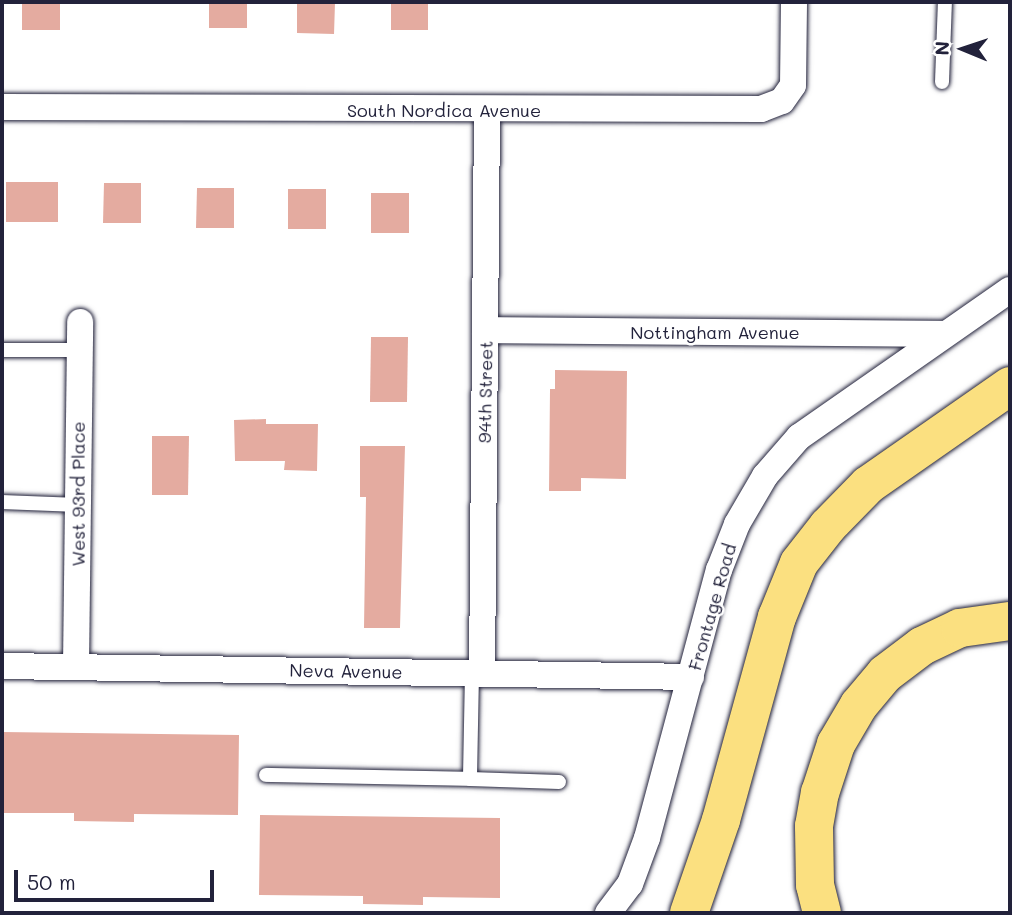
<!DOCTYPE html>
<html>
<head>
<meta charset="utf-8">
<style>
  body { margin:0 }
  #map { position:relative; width:1012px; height:915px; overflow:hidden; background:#fff; font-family:Mali,sans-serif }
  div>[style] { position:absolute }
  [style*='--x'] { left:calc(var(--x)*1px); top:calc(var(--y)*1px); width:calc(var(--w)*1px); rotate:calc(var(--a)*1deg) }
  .building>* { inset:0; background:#e4aba0 }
  .roads { filter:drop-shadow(0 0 2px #22223b) drop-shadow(0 0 2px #22223b) }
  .service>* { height:14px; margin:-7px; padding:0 7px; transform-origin:7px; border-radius:7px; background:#fff }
  .minor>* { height:26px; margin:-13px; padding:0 13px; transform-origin:13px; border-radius:13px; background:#fff }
  .primary>* { height:38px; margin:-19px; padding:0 19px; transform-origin:19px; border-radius:19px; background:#fbe080 }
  span { translate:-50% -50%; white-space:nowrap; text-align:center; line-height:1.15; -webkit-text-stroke:5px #fff; paint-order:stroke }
  .street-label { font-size:18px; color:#22223b }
  .frame { position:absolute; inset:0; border:4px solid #22223b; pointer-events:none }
  .north { position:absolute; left:928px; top:14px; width:70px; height:70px; -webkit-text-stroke:5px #fff; paint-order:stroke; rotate:272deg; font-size:19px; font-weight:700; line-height:28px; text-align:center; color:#22223b }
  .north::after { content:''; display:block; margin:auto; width:24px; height:32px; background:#22223b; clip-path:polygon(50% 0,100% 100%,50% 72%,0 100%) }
  .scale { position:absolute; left:14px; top:870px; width:200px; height:32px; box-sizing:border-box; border:4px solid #22223b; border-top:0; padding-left:9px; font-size:21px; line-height:24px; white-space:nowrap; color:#22223b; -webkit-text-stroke:5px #fff; paint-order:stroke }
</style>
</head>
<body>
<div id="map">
  <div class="building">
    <div style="clip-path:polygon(22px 2px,60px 2px,60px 30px,22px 30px)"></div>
    <div style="clip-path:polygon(209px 2px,247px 2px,247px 28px,209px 28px)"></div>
    <div style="clip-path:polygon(297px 2px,335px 2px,334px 34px,297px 33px)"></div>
    <div style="clip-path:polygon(391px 2px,428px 2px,428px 30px,391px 30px)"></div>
    <div style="clip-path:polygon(6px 182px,58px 182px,58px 222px,6px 222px)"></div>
    <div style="clip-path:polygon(104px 183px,141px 183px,141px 223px,103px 223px)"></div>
    <div style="clip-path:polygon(197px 188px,234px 188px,234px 228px,196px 228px)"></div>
    <div style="clip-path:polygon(288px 189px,326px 189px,326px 229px,288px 229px)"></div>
    <div style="clip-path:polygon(371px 193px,409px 193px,409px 233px,371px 233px)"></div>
    <div style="clip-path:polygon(371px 337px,408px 337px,407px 402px,370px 402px)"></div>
    <div style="clip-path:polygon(555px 370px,627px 371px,626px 479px,581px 478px,581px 491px,549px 491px,550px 389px,555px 389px)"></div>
    <div style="clip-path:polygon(266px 419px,266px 424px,318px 424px,317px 471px,284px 470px,285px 461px,235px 461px,234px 420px)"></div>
    <div style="clip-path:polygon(152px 436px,189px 436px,188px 495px,152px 495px)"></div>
    <div style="clip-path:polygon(360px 446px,405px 446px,400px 628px,364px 628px,366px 497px,360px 497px)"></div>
    <div style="clip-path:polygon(2px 732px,239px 735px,238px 815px,134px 814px,134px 822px,74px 821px,74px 813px,2px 813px)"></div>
    <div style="clip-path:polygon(260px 815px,500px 818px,500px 898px,423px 897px,423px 905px,363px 904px,363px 896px,259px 895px)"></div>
  </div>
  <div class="roads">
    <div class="service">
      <div style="--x:942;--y:82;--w:80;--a:-87.9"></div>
      <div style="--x:2;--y:350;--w:77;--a:0"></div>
      <div style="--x:2;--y:502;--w:76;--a:2.3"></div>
      <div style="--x:472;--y:673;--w:106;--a:91.1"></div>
      <div style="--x:470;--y:779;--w:89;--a:1.9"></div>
      <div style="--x:266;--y:775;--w:204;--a:1.1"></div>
    </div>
    <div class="minor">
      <div style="--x:2;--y:107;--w:759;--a:0.15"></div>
      <div style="--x:761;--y:109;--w:22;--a:-21"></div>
      <div style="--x:782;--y:101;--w:19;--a:-55"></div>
      <div style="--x:793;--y:85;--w:83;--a:-89.3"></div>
      <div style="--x:485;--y:330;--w:459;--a:0.5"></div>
      <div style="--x:2;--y:666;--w:689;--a:0.91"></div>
      <div style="--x:76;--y:666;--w:344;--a:-89.3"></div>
      <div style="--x:482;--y:674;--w:563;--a:-89.49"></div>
      <div style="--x:608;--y:913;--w:36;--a:-53"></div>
      <div style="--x:630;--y:884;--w:49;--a:-69.7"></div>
      <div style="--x:647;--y:838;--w:278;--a:-75"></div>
      <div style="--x:719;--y:570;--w:49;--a:-68.6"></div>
      <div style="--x:737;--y:524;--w:56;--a:-59.7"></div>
      <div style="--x:765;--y:476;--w:52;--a:-48.9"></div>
      <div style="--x:799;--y:437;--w:257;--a:-34.9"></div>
    </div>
    <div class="primary">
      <div style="--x:689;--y:913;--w:98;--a:-71"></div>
      <div style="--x:721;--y:820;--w:211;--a:-74.6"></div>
      <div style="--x:777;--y:617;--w:58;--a:-67.8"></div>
      <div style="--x:799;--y:563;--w:47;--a:-51.9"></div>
      <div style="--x:828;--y:526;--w:57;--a:-45.7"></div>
      <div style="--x:868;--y:485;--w:173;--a:-34.9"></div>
      <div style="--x:822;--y:913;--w:29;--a:-104"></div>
      <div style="--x:815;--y:885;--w:59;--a:-91"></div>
      <div style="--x:814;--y:826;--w:34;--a:-80"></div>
      <div style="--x:820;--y:793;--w:52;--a:-71.9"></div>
      <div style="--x:836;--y:744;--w:45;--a:-59.5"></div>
      <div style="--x:859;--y:705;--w:40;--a:-50"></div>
      <div style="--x:885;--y:674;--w:46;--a:-37.1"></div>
      <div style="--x:922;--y:646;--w:42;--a:-25.3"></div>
      <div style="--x:960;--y:628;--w:50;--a:-8"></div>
    </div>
  </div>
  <div class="street-label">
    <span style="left:444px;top:110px">South Nordica Avenue</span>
    <span style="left:715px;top:332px">Nottingham Avenue</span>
    <span style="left:485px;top:392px;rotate:-89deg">94th Street</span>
    <span style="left:78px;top:494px;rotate:-90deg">West 93rd Place</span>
    <span style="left:712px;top:607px;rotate:-74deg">Frontage Road</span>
    <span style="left:346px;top:671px;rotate:1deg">Neva Avenue</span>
  </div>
  <div class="frame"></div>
  <div class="north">N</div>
  <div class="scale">50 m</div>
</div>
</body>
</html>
